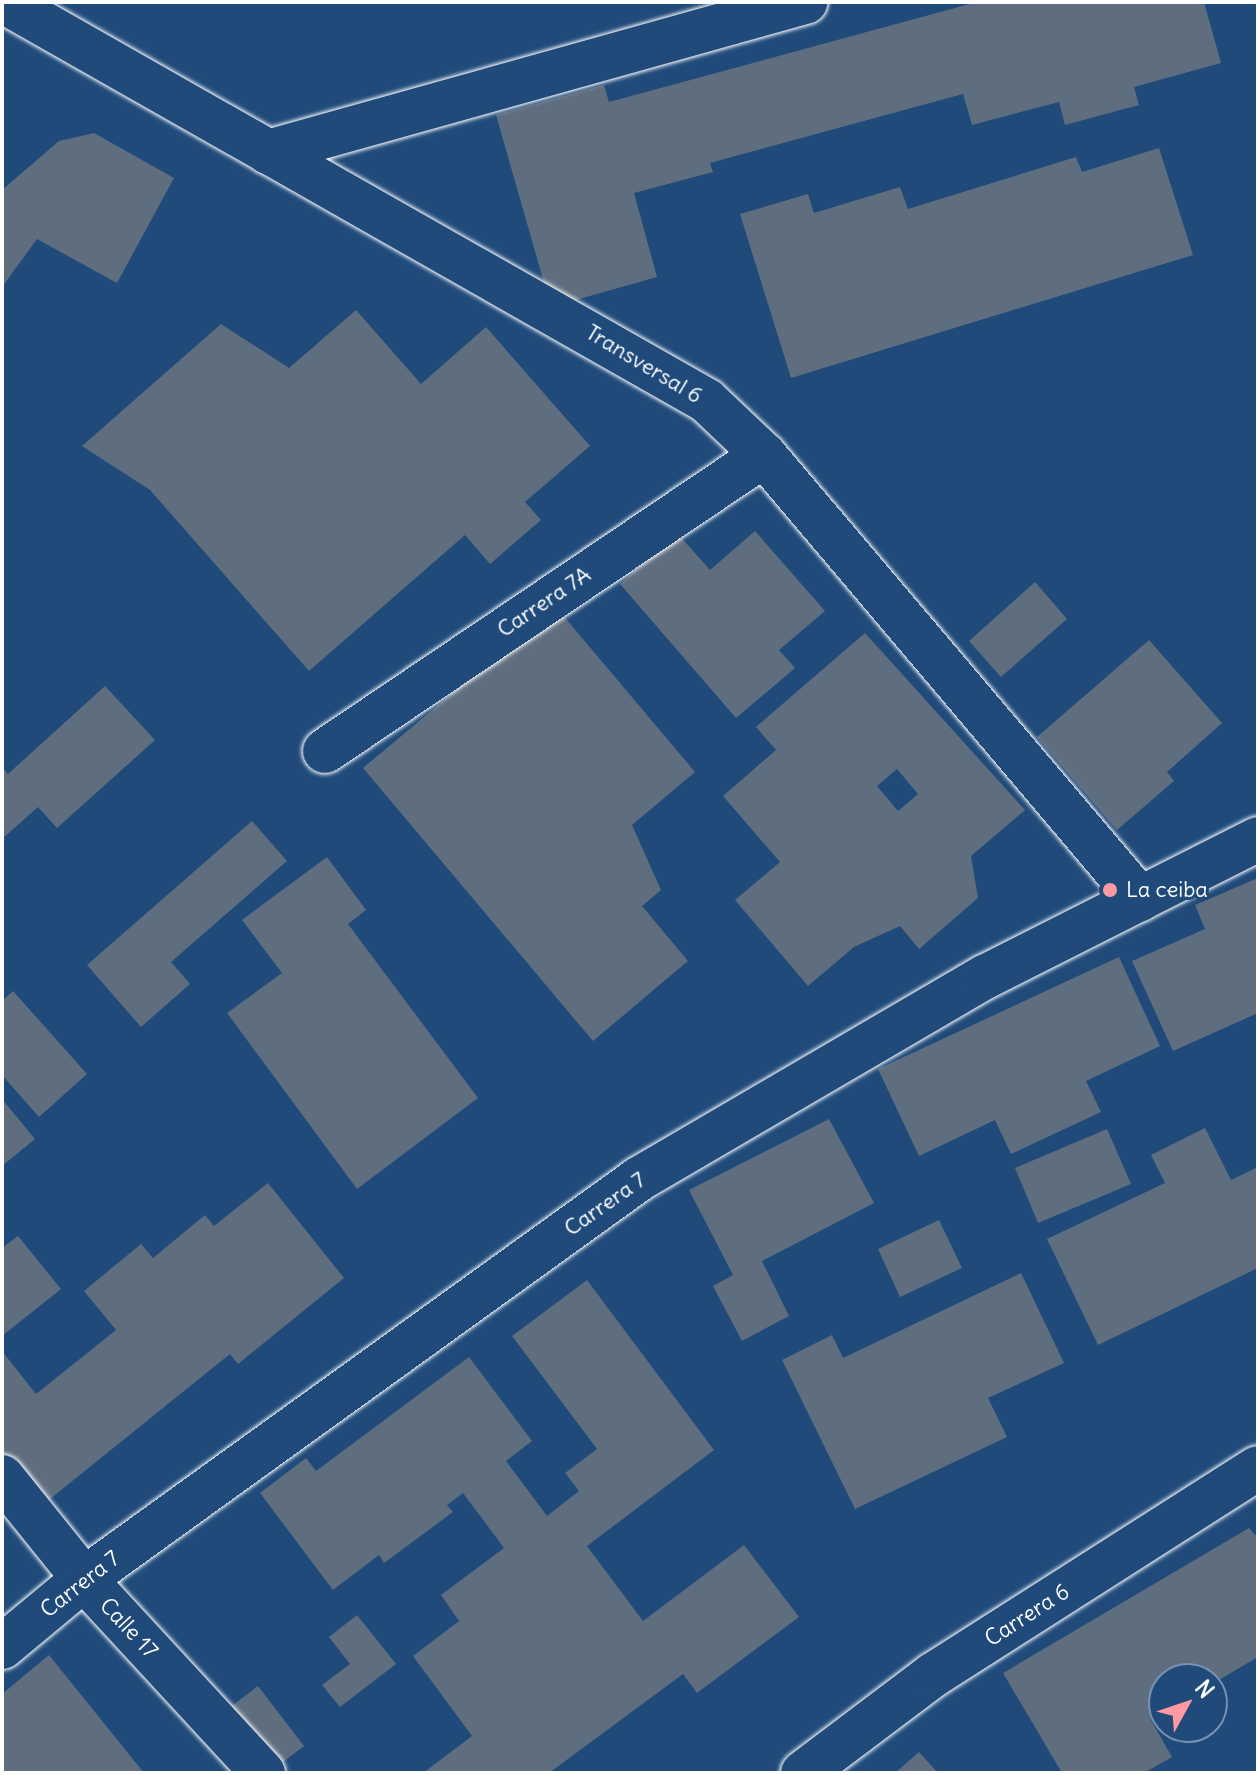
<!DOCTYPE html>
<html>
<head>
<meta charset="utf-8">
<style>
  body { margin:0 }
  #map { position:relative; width:1260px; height:1775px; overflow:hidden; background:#1f4a7a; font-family:Delius,sans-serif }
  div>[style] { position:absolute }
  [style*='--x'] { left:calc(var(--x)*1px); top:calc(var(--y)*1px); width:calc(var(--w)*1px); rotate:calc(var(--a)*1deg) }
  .building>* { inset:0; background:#5f6e7f }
  .roads { filter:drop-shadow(0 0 2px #fff) drop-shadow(0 0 2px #fff) }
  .minor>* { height:44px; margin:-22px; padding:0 22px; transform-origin:22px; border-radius:22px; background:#1f4a7a }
  .dots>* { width:22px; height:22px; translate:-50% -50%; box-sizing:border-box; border:4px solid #1f4a7a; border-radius:50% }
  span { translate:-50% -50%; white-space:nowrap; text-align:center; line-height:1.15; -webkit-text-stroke:6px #1f4a7a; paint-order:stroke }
  .street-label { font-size:22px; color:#fff }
  .poi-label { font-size:22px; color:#fff }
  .left { translate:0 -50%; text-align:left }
  .frame { position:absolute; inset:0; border:4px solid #fff; pointer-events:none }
  .north { position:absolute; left:1148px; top:1663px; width:80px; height:80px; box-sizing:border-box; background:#1f4a7a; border:2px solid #7992af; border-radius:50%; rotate:50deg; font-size:22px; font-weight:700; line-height:32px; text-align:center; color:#fff }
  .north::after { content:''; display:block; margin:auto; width:28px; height:36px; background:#ff9aa2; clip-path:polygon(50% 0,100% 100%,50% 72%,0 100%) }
</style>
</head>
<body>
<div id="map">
  <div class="building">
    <div style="clip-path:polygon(977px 2px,1204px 2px,1221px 63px,1134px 87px,1139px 105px,1065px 125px,1059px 102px,972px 125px,963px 94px,710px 163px,713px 172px,634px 193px,657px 277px,551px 307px,496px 115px,604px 85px,609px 102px)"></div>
    <div style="clip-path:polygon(94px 133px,174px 178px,117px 283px,37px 239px,2px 287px,2px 190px,59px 141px)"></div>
    <div style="clip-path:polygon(1159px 148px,1193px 255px,791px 378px,740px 214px,808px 194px,814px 213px,900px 187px,908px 209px,1076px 157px,1082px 172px)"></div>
    <div style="clip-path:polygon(356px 310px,421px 384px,486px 327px,590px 446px,525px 502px,541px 520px,490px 564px,465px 535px,309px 671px,150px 490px,82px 446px,221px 324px,289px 368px)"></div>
    <div style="clip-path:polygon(755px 531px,825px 611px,779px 650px,795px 668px,736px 718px,620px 584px,678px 534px,710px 570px)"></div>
    <div style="clip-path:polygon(1035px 582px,1067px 619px,1001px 677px,969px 641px)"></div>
    <div style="clip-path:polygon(556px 607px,695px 772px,632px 825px,661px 890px,642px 906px,688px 961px,593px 1041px,363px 768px)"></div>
    <div style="clip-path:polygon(evenodd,865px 633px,1025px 810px,971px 856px,978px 898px,919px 949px,900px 926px,854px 947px,808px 986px,735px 900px,780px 862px,723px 796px,776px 750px,756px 727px,865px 633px,897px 769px,918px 794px,898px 811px,877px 786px,897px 769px)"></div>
    <div style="clip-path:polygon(1149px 640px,1222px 723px,1167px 772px,1174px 781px,1117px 830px,1037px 737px)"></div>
    <div style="clip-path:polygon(105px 686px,155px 740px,57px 828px,38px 807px,2px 839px,2px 767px,8px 774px)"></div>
    <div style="clip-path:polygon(252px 821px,287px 861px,171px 962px,190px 984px,141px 1027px,87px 965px)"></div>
    <div style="clip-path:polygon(327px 857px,366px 910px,348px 924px,478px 1098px,357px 1189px,227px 1013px,282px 973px,242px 920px)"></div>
    <div style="clip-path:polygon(1258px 878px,1258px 1013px,1173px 1051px,1132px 961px,1205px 929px,1195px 905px)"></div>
    <div style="clip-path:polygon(1119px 957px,1160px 1046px,1086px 1081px,1101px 1112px,1011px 1154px,995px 1120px,919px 1156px,878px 1069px)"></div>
    <div style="clip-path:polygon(13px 991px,87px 1074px,39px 1117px,2px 1075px,2px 1001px)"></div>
    <div style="clip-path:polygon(2px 1099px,35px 1139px,2px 1166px)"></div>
    <div style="clip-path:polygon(829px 1119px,874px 1203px,762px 1261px,789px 1316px,742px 1341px,713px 1286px,733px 1275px,689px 1190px)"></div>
    <div style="clip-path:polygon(1205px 1128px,1231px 1180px,1258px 1167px,1258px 1268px,1098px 1345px,1047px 1239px,1165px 1183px,1151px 1155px)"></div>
    <div style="clip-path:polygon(1107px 1129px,1131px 1184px,1038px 1223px,1015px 1168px)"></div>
    <div style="clip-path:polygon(268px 1183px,344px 1278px,238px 1364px,230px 1354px,40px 1507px,2px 1460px,2px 1351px,36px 1394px,116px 1330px,84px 1291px,141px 1244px,153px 1258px,205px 1215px,214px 1226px)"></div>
    <div style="clip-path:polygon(939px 1220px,962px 1268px,900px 1297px,878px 1249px)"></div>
    <div style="clip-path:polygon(18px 1236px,61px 1289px,2px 1336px,2px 1248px)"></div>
    <div style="clip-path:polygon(1021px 1273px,1064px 1363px,988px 1398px,1007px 1437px,855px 1509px,782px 1360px,832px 1335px,843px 1358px)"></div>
    <div style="clip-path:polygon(587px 1280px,714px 1450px,587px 1546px,643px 1621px,744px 1545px,799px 1617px,697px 1693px,683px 1674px,549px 1773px,423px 1773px,472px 1736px,413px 1656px,459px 1621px,441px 1595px,504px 1548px,463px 1493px,447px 1505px,453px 1512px,384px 1563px,379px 1555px,333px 1590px,260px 1493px,306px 1458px,316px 1471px,469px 1357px,532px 1441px,506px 1461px,547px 1516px,579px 1491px,565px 1473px,597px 1449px,512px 1336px)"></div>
    <div style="clip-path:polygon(1249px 1528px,1258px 1538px,1258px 1657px,1212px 1684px,1164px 1679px,1164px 1712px,1151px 1720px,1172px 1757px,1144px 1773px,1062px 1773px,1003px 1673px)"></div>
    <div style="clip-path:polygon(357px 1615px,396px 1664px,340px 1707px,322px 1685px,350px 1664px,329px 1637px)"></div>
    <div style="clip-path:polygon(49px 1655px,136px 1763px,144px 1773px,2px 1773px,2px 1694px)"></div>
    <div style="clip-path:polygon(258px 1686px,304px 1746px,275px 1768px,228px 1709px)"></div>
    <div style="clip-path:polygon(919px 1752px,938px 1773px,895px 1773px)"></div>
  </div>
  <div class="roads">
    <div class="minor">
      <div style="--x:5;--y:2;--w:807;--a:29.61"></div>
      <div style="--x:707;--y:401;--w:79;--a:43.5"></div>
      <div style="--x:764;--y:455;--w:582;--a:49.74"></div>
      <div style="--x:268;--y:152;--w:558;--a:-15.61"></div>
      <div style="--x:325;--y:751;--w:529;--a:-33.99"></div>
      <div style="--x:2;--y:1477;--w:131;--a:51.2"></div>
      <div style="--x:84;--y:1579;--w:264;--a:47.3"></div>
      <div style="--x:2;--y:1647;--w:107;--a:-39.7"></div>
      <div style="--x:84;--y:1579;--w:684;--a:-35.78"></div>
      <div style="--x:639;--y:1179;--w:401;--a:-30.3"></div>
      <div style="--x:985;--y:977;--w:306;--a:-26.8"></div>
      <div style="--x:803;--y:1773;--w:163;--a:-37"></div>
      <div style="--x:933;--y:1675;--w:385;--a:-32.5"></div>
    </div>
  </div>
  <div class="dots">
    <div style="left:1110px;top:890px;background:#ff9aa2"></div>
  </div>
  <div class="street-label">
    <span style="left:644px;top:364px;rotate:31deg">Transversal 6</span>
    <span style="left:544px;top:602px;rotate:-34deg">Carrera 7A</span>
    <span style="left:605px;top:1204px;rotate:-35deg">Carrera 7</span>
    <span style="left:80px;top:1584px;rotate:-38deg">Carrera 7</span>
    <span style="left:1027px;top:1615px;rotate:-33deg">Carrera 6</span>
    <span style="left:129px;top:1628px;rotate:47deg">Calle 17</span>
  </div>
  <div class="poi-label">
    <span class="left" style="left:1126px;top:890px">La ceiba</span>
  </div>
  <div class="frame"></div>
  <div class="north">N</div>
</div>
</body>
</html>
